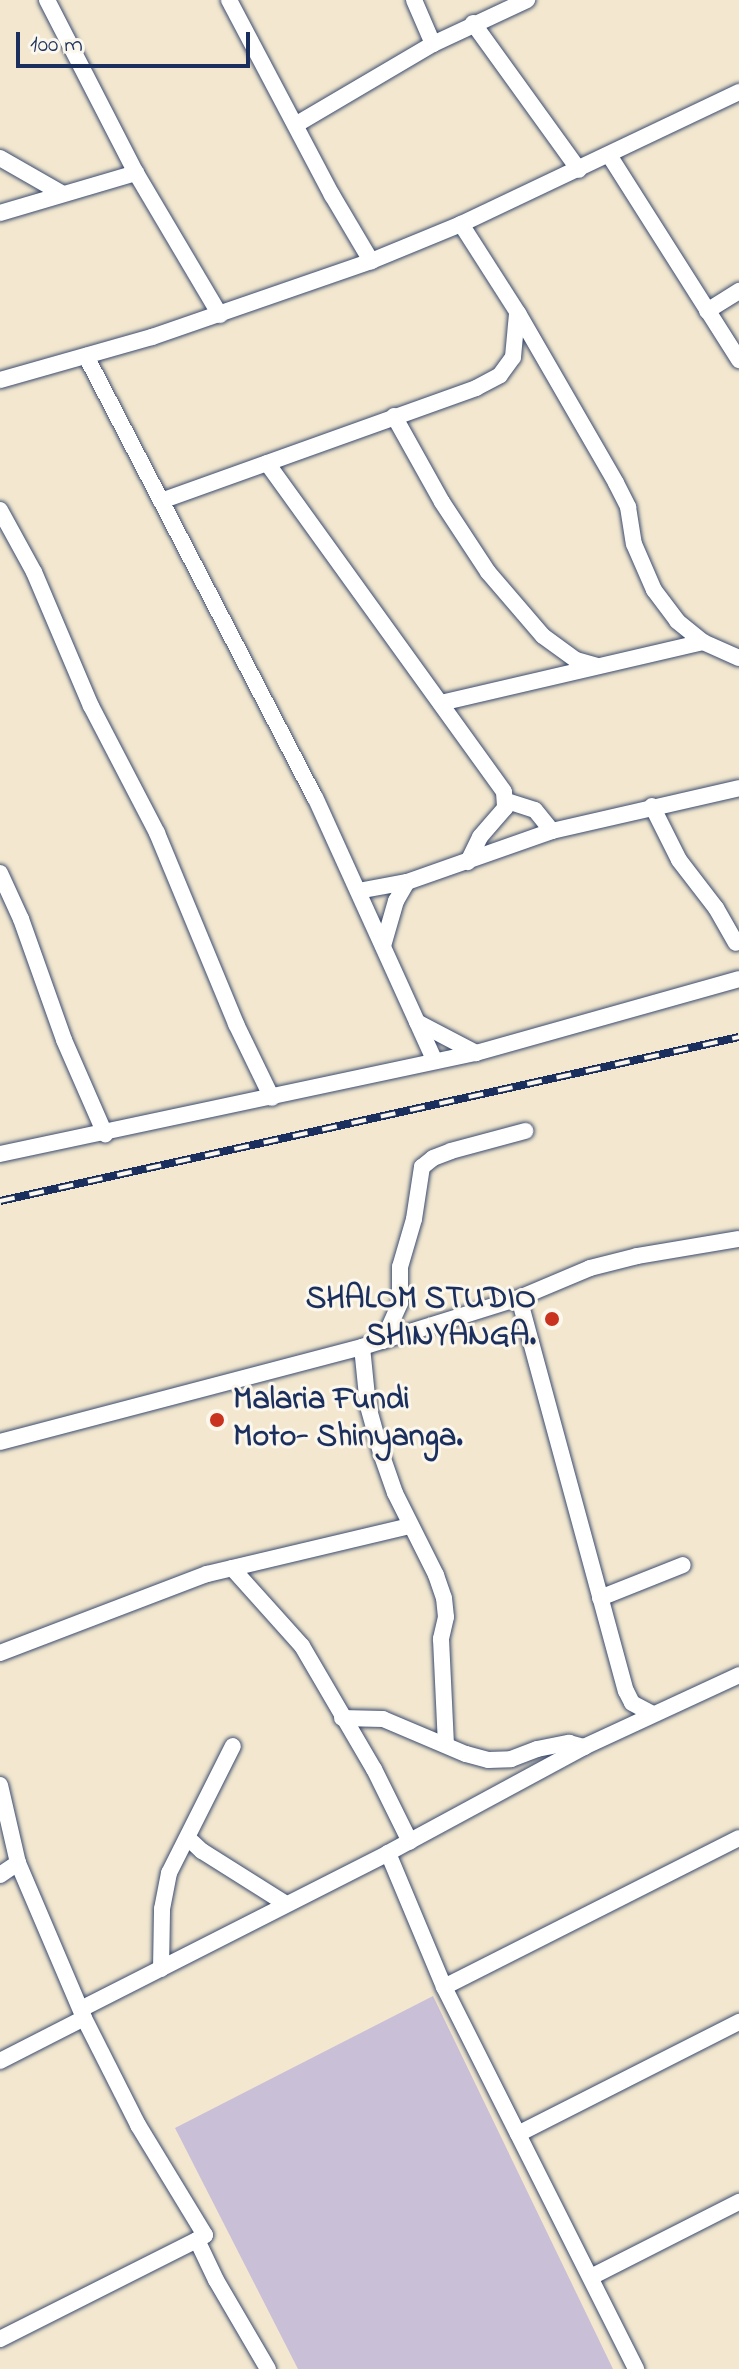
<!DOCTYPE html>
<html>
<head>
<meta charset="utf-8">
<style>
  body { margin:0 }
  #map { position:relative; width:739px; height:2369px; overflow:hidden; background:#f3e8cf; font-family:"Indie Flower",sans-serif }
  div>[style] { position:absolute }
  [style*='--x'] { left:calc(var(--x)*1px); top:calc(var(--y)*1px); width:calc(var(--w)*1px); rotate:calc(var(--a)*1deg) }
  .industrial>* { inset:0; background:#c9bfd7 }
  .roads { filter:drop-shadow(0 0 2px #3b4b6f) drop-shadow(0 0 2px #3b4b6f) }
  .minor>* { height:16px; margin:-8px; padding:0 8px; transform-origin:8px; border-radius:8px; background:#fff }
  .rail>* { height:8px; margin-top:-4px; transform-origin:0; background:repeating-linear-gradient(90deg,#fbf7ec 0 15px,#1b2f5e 0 30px); box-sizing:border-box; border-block:2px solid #1b2f5e }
  .dots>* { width:22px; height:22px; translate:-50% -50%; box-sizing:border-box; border:4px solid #fbf7ec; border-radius:50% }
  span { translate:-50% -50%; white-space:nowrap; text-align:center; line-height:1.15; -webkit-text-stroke:6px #fbf7ec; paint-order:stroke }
  .poi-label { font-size:32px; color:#1b2f5e; font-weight:700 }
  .right { translate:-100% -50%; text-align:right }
  .left { translate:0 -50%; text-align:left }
  .scale { position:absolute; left:16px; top:32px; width:234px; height:36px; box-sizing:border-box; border:4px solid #1b2f5e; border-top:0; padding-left:10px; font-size:24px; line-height:28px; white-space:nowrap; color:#1b2f5e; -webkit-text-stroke:6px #fbf7ec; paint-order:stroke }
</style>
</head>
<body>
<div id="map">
  <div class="industrial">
    <div style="clip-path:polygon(433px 1996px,613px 2369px,298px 2369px,175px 2128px)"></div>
  </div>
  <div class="roads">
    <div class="minor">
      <div style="--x:47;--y:0;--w:195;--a:62.8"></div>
      <div style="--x:136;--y:173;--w:165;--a:59.4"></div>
      <div style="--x:229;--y:0;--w:221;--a:62.2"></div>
      <div style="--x:332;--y:195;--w:77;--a:59.4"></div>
      <div style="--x:414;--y:0;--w:48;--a:66.6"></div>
      <div style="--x:473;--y:23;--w:181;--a:54.2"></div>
      <div style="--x:297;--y:124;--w:158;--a:-30.5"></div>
      <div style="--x:433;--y:44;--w:104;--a:-25.1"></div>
      <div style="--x:609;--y:155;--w:243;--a:57.6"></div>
      <div style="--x:0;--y:158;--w:70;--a:29.8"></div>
      <div style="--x:0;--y:213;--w:142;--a:-16.4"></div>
      <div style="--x:461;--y:224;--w:106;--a:57.4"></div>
      <div style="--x:518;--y:313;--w:196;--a:60"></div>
      <div style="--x:616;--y:483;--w:27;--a:63"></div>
      <div style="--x:628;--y:507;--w:37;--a:81"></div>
      <div style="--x:634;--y:544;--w:50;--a:66.5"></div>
      <div style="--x:654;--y:590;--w:39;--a:53"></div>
      <div style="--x:677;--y:621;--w:33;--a:39"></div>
      <div style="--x:703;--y:642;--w:39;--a:24"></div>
      <div style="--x:707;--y:311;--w:38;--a:-32"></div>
      <div style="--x:86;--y:356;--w:497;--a:62.6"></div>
      <div style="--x:315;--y:797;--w:290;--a:65.6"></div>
      <div style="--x:0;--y:380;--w:158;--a:-15.8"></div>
      <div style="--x:152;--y:337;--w:232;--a:-19.1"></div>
      <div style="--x:371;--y:261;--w:97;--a:-22.3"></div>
      <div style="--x:461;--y:224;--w:308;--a:-25.4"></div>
      <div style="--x:394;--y:416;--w:98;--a:60.8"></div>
      <div style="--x:442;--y:502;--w:84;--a:56.7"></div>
      <div style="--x:488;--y:572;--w:84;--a:49.3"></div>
      <div style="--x:543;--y:636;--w:41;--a:36"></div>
      <div style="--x:576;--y:660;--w:22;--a:16"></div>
      <div style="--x:267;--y:463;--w:405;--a:54.2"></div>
      <div style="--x:504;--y:792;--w:16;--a:86"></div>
      <div style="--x:505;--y:808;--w:38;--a:131"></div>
      <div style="--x:480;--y:837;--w:28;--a:116"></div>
      <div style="--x:161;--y:501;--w:335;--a:-19.7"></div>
      <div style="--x:476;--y:388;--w:27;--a:-28"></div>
      <div style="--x:500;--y:375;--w:22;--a:-54"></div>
      <div style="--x:513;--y:357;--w:43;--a:-84.7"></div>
      <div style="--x:0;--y:510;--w:71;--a:61.3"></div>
      <div style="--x:34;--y:572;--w:146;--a:67"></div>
      <div style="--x:91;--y:706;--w:143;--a:62.5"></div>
      <div style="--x:157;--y:833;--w:207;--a:67.5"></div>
      <div style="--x:236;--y:1024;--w:82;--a:64.1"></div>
      <div style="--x:441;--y:703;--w:269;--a:-13.1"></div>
      <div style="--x:507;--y:801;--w:29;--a:18"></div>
      <div style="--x:535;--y:810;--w:27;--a:51"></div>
      <div style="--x:652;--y:806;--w:60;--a:63.4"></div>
      <div style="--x:679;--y:860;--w:61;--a:52.4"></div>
      <div style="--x:716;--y:908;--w:40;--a:60.3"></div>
      <div style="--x:0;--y:873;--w:51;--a:65.5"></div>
      <div style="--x:21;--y:919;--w:128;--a:70.4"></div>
      <div style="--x:64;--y:1040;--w:103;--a:66.4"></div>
      <div style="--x:358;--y:891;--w:50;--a:-10.4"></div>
      <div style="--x:383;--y:946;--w:47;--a:-73.9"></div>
      <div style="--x:396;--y:901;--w:22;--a:-60"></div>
      <div style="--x:407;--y:882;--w:154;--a:-19.4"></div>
      <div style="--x:552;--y:831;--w:192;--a:-12.9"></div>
      <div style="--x:417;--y:1022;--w:67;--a:27.7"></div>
      <div style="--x:0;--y:1154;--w:487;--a:-12"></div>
      <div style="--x:476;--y:1053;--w:273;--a:-15.7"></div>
      <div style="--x:519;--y:1298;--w:407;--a:74.8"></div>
      <div style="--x:626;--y:1691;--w:13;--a:63"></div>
      <div style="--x:632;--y:1703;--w:21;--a:28"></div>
      <div style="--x:383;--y:1341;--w:42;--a:-65.9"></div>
      <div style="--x:400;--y:1303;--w:36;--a:-90"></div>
      <div style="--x:400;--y:1267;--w:50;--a:-73.7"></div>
      <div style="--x:414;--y:1219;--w:53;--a:-81.3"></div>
      <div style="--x:422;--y:1167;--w:14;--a:-39"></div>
      <div style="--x:433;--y:1158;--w:19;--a:-21"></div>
      <div style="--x:451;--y:1151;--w:77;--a:-15.1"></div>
      <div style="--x:362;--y:1347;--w:59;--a:84.2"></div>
      <div style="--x:368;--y:1406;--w:49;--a:74.5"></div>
      <div style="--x:381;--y:1453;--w:42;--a:70.7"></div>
      <div style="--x:395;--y:1493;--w:92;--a:63.4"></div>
      <div style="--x:436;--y:1575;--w:24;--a:71"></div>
      <div style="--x:444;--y:1598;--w:19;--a:84"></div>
      <div style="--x:446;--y:1617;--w:23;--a:103"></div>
      <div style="--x:441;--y:1639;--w:105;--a:87.3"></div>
      <div style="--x:0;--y:1442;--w:374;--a:-14.7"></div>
      <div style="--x:362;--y:1347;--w:164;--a:-17.3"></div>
      <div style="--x:519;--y:1298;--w:77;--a:-22.9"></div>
      <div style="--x:590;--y:1268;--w:49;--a:-14.3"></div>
      <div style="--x:637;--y:1256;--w:103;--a:-9.5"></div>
      <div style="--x:232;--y:1568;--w:105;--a:48.1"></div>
      <div style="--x:302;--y:1646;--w:143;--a:59.7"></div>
      <div style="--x:374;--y:1769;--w:81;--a:63.7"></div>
      <div style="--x:600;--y:1598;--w:89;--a:-21.7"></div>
      <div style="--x:0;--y:1653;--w:222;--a:-20.9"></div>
      <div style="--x:207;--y:1574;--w:209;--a:-13.3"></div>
      <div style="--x:342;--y:1718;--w:41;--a:1.4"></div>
      <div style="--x:383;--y:1719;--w:90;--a:22.9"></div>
      <div style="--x:466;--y:1754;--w:23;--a:15"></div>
      <div style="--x:488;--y:1760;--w:23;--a:-2"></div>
      <div style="--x:511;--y:1759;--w:28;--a:-21"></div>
      <div style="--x:537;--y:1749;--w:33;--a:-11"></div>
      <div style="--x:569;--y:1743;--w:16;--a:15"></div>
      <div style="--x:0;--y:1785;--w:80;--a:77"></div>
      <div style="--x:18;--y:1863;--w:168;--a:66.9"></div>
      <div style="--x:84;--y:2018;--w:120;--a:63.2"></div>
      <div style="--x:138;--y:2125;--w:129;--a:58.7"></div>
      <div style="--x:205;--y:2235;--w:9;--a:148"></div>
      <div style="--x:197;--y:2240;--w:44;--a:64.6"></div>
      <div style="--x:216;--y:2280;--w:103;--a:59.7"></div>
      <div style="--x:189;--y:1839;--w:18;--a:43"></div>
      <div style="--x:202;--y:1851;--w:99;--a:32.2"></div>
      <div style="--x:388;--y:1853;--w:145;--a:67.3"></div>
      <div style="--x:444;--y:1987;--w:428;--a:63.3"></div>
      <div style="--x:0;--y:1875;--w:22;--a:-34"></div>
      <div style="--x:161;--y:1969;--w:60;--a:-89"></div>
      <div style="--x:162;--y:1909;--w:37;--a:-79"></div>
      <div style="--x:169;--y:1873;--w:142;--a:-63.3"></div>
      <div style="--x:444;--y:1987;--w:330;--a:-26.8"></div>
      <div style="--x:81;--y:2009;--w:344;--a:-26.9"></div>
      <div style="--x:388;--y:1853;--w:223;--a:-28.4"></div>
      <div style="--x:584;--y:1747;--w:171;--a:-24.9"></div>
      <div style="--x:0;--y:2061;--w:94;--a:-27.1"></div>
      <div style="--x:518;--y:2134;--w:248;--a:-26.9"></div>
      <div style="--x:591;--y:2277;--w:166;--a:-26.9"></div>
      <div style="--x:0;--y:2339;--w:220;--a:-26.7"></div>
    </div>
  </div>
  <div class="rail">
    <div style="--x:0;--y:1201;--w:757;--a:-12.51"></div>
  </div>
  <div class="dots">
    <div style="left:552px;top:1319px;background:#c8321e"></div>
    <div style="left:217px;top:1420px;background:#c8321e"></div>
  </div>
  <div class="poi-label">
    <span class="right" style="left:536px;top:1319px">SHALOM STUDIO<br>SHINYANGA.</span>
    <span class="left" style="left:233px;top:1420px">Malaria Fundi<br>Moto- Shinyanga.</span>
  </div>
  <div class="scale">100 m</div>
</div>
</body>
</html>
